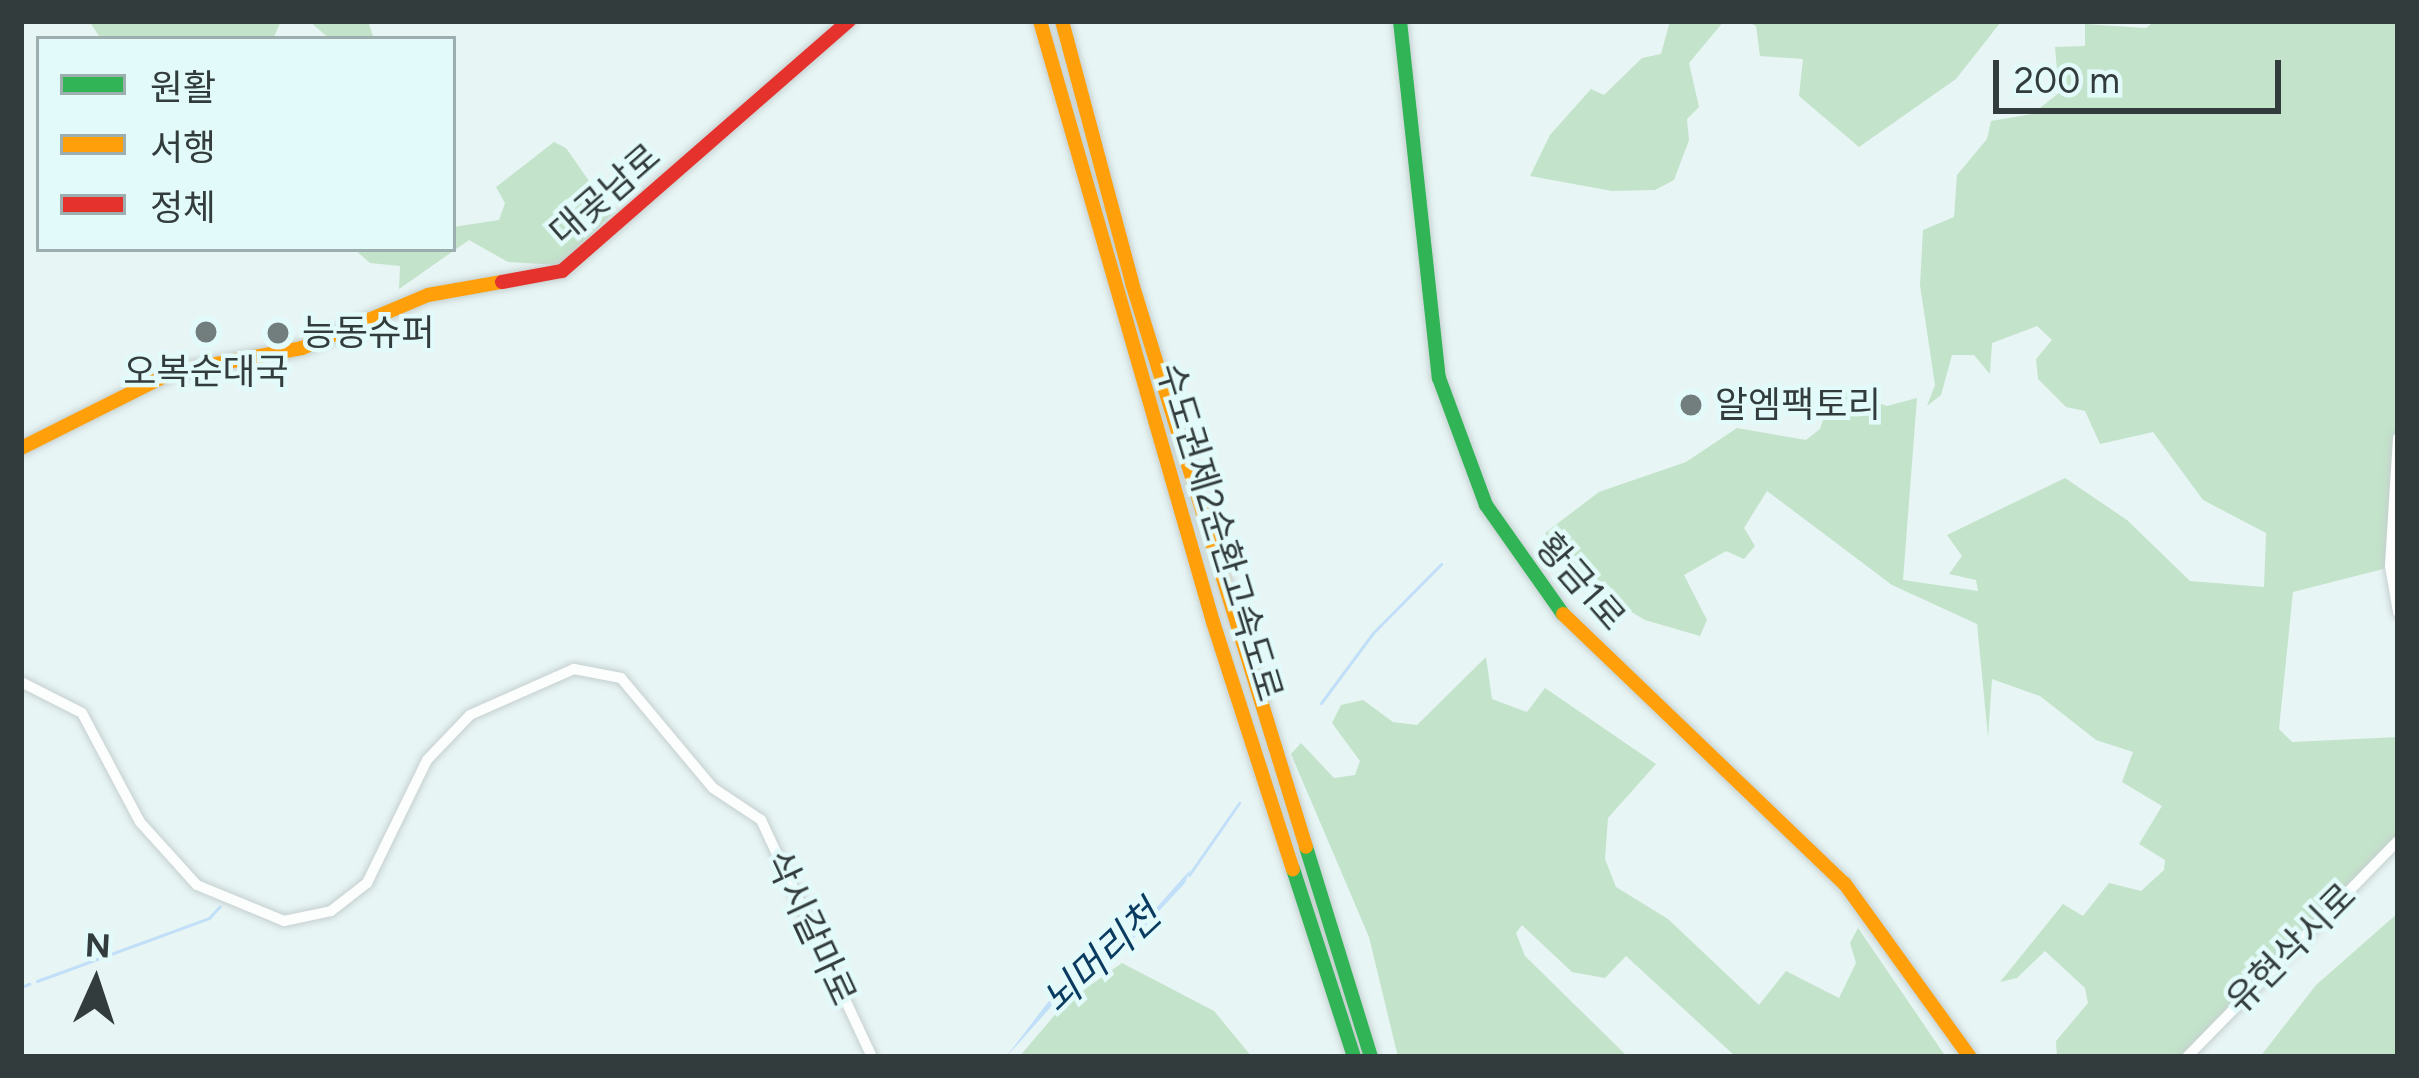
<!DOCTYPE html>
<html>
<head>
<meta charset="utf-8">
<style>
  body { margin:0 }
  #map { position:relative; width:2419px; height:1078px; overflow:hidden; background:#e8f5f5; font-family:Figtree,"Noto Sans KR",sans-serif }
  div>[style] { position:absolute }
  [style*='--x'] { left:calc(var(--x)*1px); top:calc(var(--y)*1px); width:calc(var(--w)*1px); rotate:calc(var(--a)*1deg) }
  .green>* { inset:0; background:#c3e3ca }
  .water>* { inset:0; background:#c1dff8 }
  .stream>* { height:3px; margin:-1.5px; padding:0 1.5px; transform-origin:1.5px; border-radius:1.5px; background:#c1dff8 }
  .roads { filter:drop-shadow(0 0 3px #c5d0cf) drop-shadow(0 0 3px #c5d0cf) }
  .street>* { height:10px; margin:-5px; padding:0 5px; transform-origin:5px; border-radius:5px; background:#fcfefe }
  .fast>* { height:14px; margin:-7px; padding:0 7px; transform-origin:7px; border-radius:7px; background:#30b455 }
  .slow>* { height:14px; margin:-7px; padding:0 7px; transform-origin:7px; border-radius:7px; background:#ff9f0a }
  .jam>* { height:14px; margin:-7px; padding:0 7px; transform-origin:7px; border-radius:7px; background:#e5322d }
  .dots>* { width:33px; height:33px; translate:-50% -50%; box-sizing:border-box; border:6px solid #e3fafa; border-radius:50% }
  span { translate:-50% -50%; white-space:nowrap; text-align:center; line-height:1.15; -webkit-text-stroke:9px #e3fafa; paint-order:stroke }
  .street-label { font-size:36px; color:#333c3c }
  .poi-label { font-size:36px; color:#333c3c }
  .left { translate:0 -50%; text-align:left }
  .water-label { font-size:39px; color:#093a5f; font-style:italic }
  .frame { position:absolute; inset:0; border:24px solid #333c3c; pointer-events:none }
  .legend { position:absolute; left:36px; top:36px; width:420px; height:216px; box-sizing:border-box; background:#e3fafa; border:3px solid #9daeae; margin:0; padding:15px 21px; list-style:none; font-size:36px; color:#333c3c }
  .legend li { display:flex; align-items:center; gap:24px; height:60px }
  .legend b { width:60px; border:3px solid #9daeae }
  .north { position:absolute; left:36px; top:922px; width:120px; height:120px; -webkit-text-stroke:9px #e3fafa; paint-order:stroke; rotate:3deg; font-size:33px; font-weight:700; line-height:48px; text-align:center; color:#333c3c }
  .north::after { content:''; display:block; margin:auto; width:42px; height:54px; background:#333c3c; clip-path:polygon(50% 0,100% 100%,50% 72%,0 100%) }
  .scale { position:absolute; left:1993px; top:60px; width:288px; height:54px; box-sizing:border-box; border:6px solid #333c3c; border-top:0; padding-left:15px; font-size:36px; line-height:42px; white-space:nowrap; color:#333c3c; -webkit-text-stroke:9px #e3fafa; paint-order:stroke }
</style>
</head>
<body>
<div id="map">
  <div class="green">
    <div style="clip-path:polygon(89px 21px,281px 21px,273px 39px,101px 39px)"></div>
    <div style="clip-path:polygon(309px 21px,368px 21px,374px 39px,330px 39px)"></div>
    <div style="clip-path:polygon(1670px 21px,1724px 21px,1689px 63px,1699px 107px,1687px 119px,1689px 140px,1674px 180px,1655px 190px,1612px 191px,1530px 176px,1550px 135px,1591px 89px,1604px 95px,1642px 58px,1661px 54px)"></div>
    <div style="clip-path:polygon(1746px 21px,2000px 21px,2000px 23px,1956px 79px,1859px 147px,1799px 96px,1803px 59px,1760px 56px,1756px 26px)"></div>
    <div style="clip-path:polygon(2155px 21px,2398px 21px,2398px 410px,2387px 568px,2293px 592px,2279px 729px,2292px 742px,2398px 737px,2398px 834px,2182px 1057px,2057px 1057px,2056px 1041px,2088px 1003px,2085px 988px,2045px 951px,2017px 978px,2000px 982px,2063px 904px,2083px 916px,2109px 883px,2141px 891px,2164px 870px,2165px 860px,2139px 844px,2162px 806px,2122px 782px,2133px 752px,2096px 740px,2040px 696px,1992px 679px,1988px 737px,1977px 624px,1892px 585px,1767px 491px,1744px 528px,1755px 546px,1744px 559px,1726px 551px,1684px 575px,1707px 620px,1700px 636px,1645px 620px,1586px 585px,1545px 533px,1599px 492px,1686px 462px,1737px 428px,1806px 440px,1820px 429px,1831px 397px,1827px 385px,1887px 406px,1917px 398px,1903px 580px,1978px 591px,1976px 580px,1949px 574px,1962px 556px,1947px 535px,2065px 478px,2127px 520px,2190px 581px,2264px 587px,2266px 533px,2203px 500px,2153px 432px,2100px 444px,2085px 411px,2066px 407px,2038px 379px,2036px 359px,2052px 340px,2037px 326px,1992px 343px,1990px 374px,1974px 355px,1952px 355px,1941px 395px,1927px 406px,1935px 385px,1920px 285px,1923px 230px,1954px 217px,1957px 175px,1987px 139px,1991px 121px,2032px 114px,2059px 93px,2055px 47px,2085px 46px,2085px 24px,2146px 28px)"></div>
    <div style="clip-path:polygon(554px 142px,566px 148px,612px 214px,560px 265px,508px 262px,469px 240px,399px 289px,400px 266px,370px 263px,354px 249px,453px 249px,453px 227px,499px 220px,505px 203px,496px 187px)"></div>
    <div style="clip-path:polygon(1486px 657px,1492px 699px,1527px 712px,1545px 688px,1656px 764px,1608px 818px,1605px 859px,1616px 887px,1668px 919px,1759px 1005px,1786px 971px,1839px 998px,1856px 963px,1850px 943px,1858px 928px,1946px 1057px,1736px 1057px,1626px 956px,1605px 978px,1572px 972px,1522px 925px,1516px 933px,1525px 956px,1628px 1057px,1398px 1057px,1369px 937px,1291px 754px,1301px 743px,1334px 778px,1355px 775px,1360px 761px,1332px 723px,1341px 705px,1363px 700px,1393px 722px,1417px 725px)"></div>
    <div style="clip-path:polygon(2398px 913px,2398px 1057px,2260px 1057px,2316px 985px)"></div>
    <div style="clip-path:polygon(1122px 963px,1214px 1011px,1252px 1057px,1019px 1057px,1065px 1003px)"></div>
  </div>
  <div class="water">
    <div style="clip-path:polygon(1190px 870px,1185px 883px,1125px 948px,1060px 997px,1006px 1057px,1048px 1002px,1132px 935px)"></div>
  </div>
  <div class="stream">
    <div style="--x:1321;--y:703;--w:87;--a:-53.4"></div>
    <div style="--x:1373;--y:633;--w:97;--a:-45.4"></div>
    <div style="--x:1189;--y:875;--w:88;--a:-55.2"></div>
    <div style="--x:37;--y:981;--w:183;--a:-20.1"></div>
    <div style="--x:209;--y:918;--w:16;--a:-47"></div>
    <div style="--x:21;--y:987;--w:9;--a:-21"></div>
  </div>
  <div class="roads">
    <div class="street">
      <div style="--x:2398;--y:438;--w:128;--a:93.6"></div>
      <div style="--x:2390;--y:566;--w:47;--a:80.1"></div>
      <div style="--x:21;--y:682;--w:68;--a:26.9"></div>
      <div style="--x:82;--y:713;--w:123;--a:62"></div>
      <div style="--x:140;--y:822;--w:85;--a:47.9"></div>
      <div style="--x:197;--y:885;--w:94;--a:22.5"></div>
      <div style="--x:284;--y:921;--w:48;--a:-12"></div>
      <div style="--x:331;--y:911;--w:46;--a:-37.9"></div>
      <div style="--x:367;--y:883;--w:137;--a:-64"></div>
      <div style="--x:427;--y:760;--w:62;--a:-46.3"></div>
      <div style="--x:470;--y:715;--w:114;--a:-23.9"></div>
      <div style="--x:574;--y:669;--w:48;--a:10.8"></div>
      <div style="--x:621;--y:678;--w:143;--a:50.1"></div>
      <div style="--x:713;--y:788;--w:58;--a:33.7"></div>
      <div style="--x:761;--y:820;--w:262;--a:64.9"></div>
      <div style="--x:2187;--y:1057;--w:302;--a:-45.7"></div>
    </div>
    <div class="fast">
      <div style="--x:1400;--y:21;--w:359;--a:83.8"></div>
      <div style="--x:1439;--y:378;--w:135;--a:69.7"></div>
      <div style="--x:1486;--y:505;--w:133;--a:54.8"></div>
      <div style="--x:1306;--y:847;--w:220;--a:72.8"></div>
      <div style="--x:1293;--y:869;--w:198;--a:72"></div>
    </div>
    <div class="slow">
      <div style="--x:1040;--y:21;--w:625;--a:73.94"></div>
      <div style="--x:1213;--y:622;--w:260;--a:72.1"></div>
      <div style="--x:1062;--y:21;--w:271;--a:75"></div>
      <div style="--x:1132;--y:283;--w:590;--a:72.85"></div>
      <div style="--x:21;--y:448;--w:170;--a:-26.6"></div>
      <div style="--x:173;--y:372;--w:131;--a:-10.5"></div>
      <div style="--x:302;--y:348;--w:137;--a:-22.8"></div>
      <div style="--x:428;--y:295;--w:75;--a:-10"></div>
      <div style="--x:1563;--y:614;--w:390;--a:43.8"></div>
      <div style="--x:1845;--y:884;--w:213;--a:54.2"></div>
    </div>
    <div class="jam">
      <div style="--x:502;--y:282;--w:61;--a:-10.4"></div>
      <div style="--x:562;--y:271;--w:381;--a:-41.1"></div>
    </div>
  </div>
  <div class="dots">
    <div style="left:206px;top:332px;background:#727d7d"></div>
    <div style="left:278px;top:333px;background:#727d7d"></div>
    <div style="left:1691px;top:405px;background:#727d7d"></div>
  </div>
  <div class="street-label">
    <span style="left:605px;top:194px;rotate:-41deg">대곶남로</span>
    <span style="left:1220px;top:532px;rotate:73deg">수도권제2순환고속도로</span>
    <span style="left:1581px;top:582px;rotate:49deg">황금1로</span>
    <span style="left:811px;top:928px;rotate:65deg">삭시갈마로</span>
    <span style="left:2291px;top:948px;rotate:-45deg">유현삭시로</span>
  </div>
  <div class="poi-label">
    <span class="left" style="left:302px;top:333px">능동슈퍼</span>
    <span style="left:206px;top:372px">오복순대국</span>
    <span class="left" style="left:1715px;top:405px">알엠팩토리</span>
  </div>
  <div class="water-label">
    <span style="left:1102px;top:958px;rotate:-43deg">뇌머리천</span>
  </div>
  <div class="frame"></div>
  <ul class="legend">
  <li><b style="height:15px;background:#30b455"></b>원활</li>
  <li><b style="height:15px;background:#ff9f0a"></b>서행</li>
  <li><b style="height:15px;background:#e5322d"></b>정체</li>
  </ul>
  <div class="north">N</div>
  <div class="scale">200 m</div>
</div>
</body>
</html>
